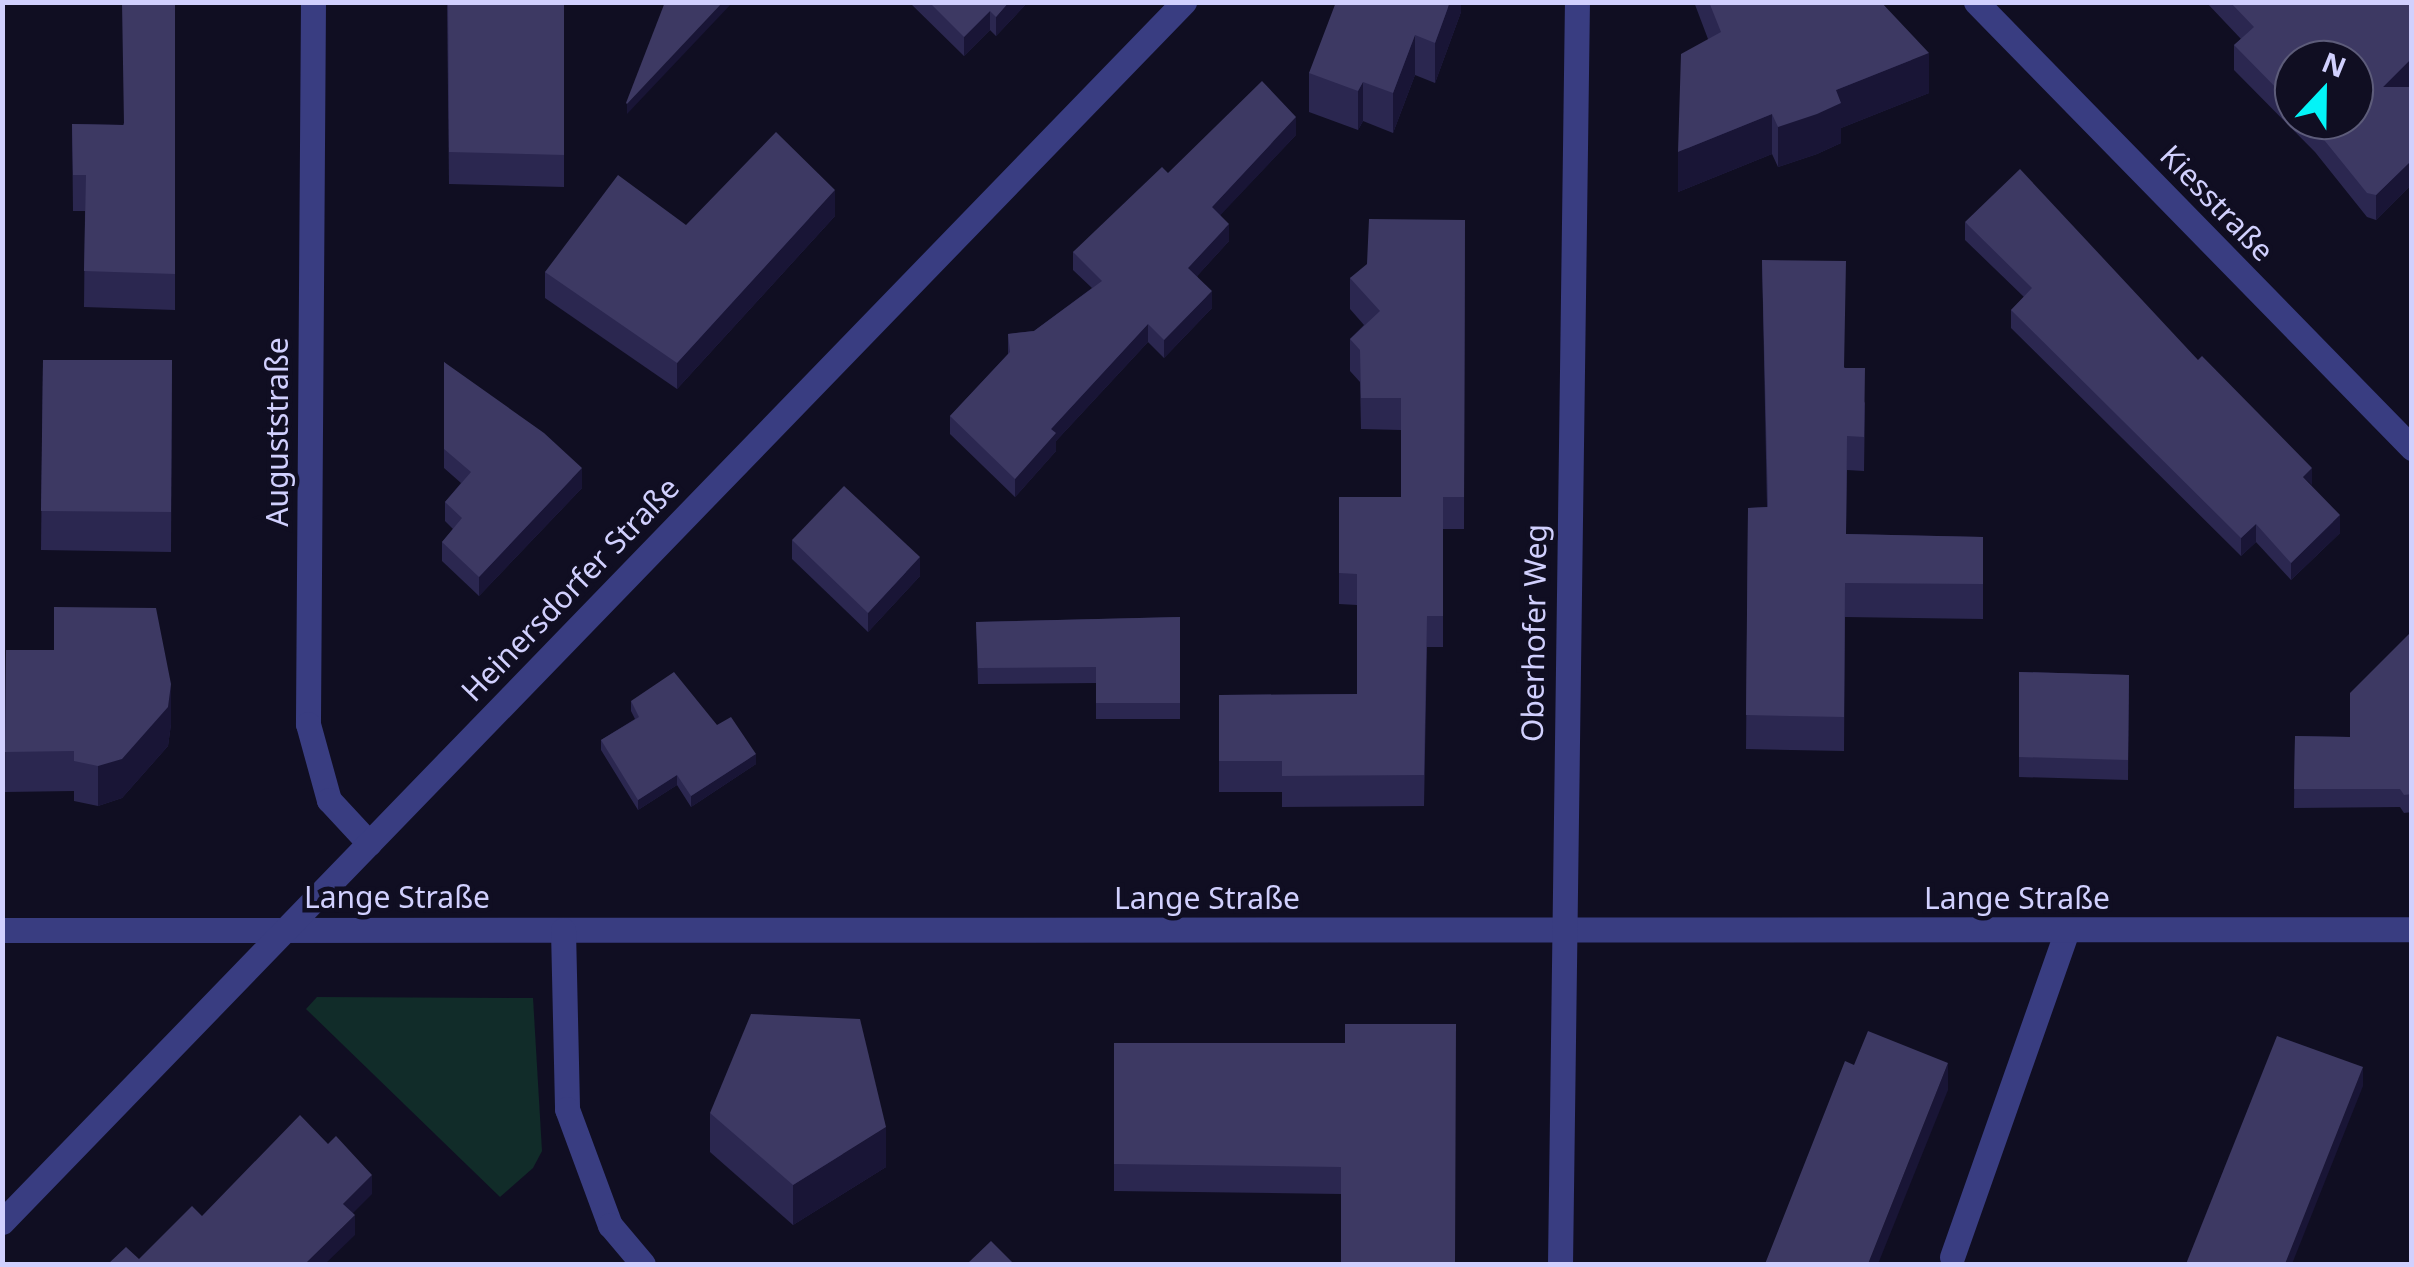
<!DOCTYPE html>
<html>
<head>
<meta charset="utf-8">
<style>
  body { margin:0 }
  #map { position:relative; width:2414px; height:1267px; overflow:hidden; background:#100e22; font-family:"Noto Sans",sans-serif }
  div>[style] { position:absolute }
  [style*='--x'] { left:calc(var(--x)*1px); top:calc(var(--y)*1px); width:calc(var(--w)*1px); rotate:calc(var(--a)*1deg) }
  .green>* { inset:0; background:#112c29 }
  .service>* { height:25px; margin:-12.5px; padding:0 12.5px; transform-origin:12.5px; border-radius:12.5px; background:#393d81 }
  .minor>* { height:25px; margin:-12.5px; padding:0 12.5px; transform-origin:12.5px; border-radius:12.5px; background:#393d81 }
  .wall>* { inset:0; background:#2b2750 }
  .shaded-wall>* { inset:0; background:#191536 }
  .building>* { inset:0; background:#3d3963 }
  span { translate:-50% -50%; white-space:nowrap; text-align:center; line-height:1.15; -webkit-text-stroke:9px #100e22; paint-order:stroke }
  .street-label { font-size:30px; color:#d1d0fe }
  .frame { position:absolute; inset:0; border:5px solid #d1d0fe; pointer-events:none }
  .north { position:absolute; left:2274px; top:40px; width:100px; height:100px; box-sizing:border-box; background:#100e22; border:2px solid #5d5c7a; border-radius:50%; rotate:22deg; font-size:28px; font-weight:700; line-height:40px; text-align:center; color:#d1d0fe }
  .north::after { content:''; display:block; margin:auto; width:35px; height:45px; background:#03f4f7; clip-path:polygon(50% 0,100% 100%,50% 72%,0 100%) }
</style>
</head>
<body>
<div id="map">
  <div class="green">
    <div style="clip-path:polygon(317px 997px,533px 998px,542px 1151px,533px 1168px,500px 1197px,306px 1009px)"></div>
  </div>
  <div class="service">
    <div style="--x:1952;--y:1257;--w:346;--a:-70.6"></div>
  </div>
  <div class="minor">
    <div style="--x:313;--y:2;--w:722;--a:90.4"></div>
    <div style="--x:308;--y:724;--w:79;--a:74.6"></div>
    <div style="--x:329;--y:800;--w:59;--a:47.1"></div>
    <div style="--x:1976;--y:2;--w:624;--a:45.65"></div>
    <div style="--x:2;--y:930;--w:2410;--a:-0.02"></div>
    <div style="--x:563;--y:930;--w:179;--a:88.7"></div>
    <div style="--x:567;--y:1109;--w:124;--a:69.7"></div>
    <div style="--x:610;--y:1225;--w:51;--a:49.8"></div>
    <div style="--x:2;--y:1222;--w:1699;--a:-45.91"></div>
    <div style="--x:1560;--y:1264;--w:1262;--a:-89.23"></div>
  </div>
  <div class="wall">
    <div style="clip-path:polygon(175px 2px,175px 310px,84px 307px,85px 211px,73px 211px,72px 124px,123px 125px)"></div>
    <div style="clip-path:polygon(447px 2px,564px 2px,564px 187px,449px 184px)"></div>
    <div style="clip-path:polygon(909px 2px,1028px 2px,996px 36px,990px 30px,964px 56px)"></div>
    <div style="clip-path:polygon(1461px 2px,1461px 12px,1435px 83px,1415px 75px,1393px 133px,1363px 121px,1358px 130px,1309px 112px,1309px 73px)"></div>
    <div style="clip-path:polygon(1694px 2px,1881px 2px,1929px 93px,1841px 128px,1841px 143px,1817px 154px,1778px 167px,1772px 154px,1678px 192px,1708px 39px)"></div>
    <div style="clip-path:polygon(evenodd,2206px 2px,2412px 2px,2412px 83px,2408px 87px,2412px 89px,2412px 184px,2376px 220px,2367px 217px,2315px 152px,2234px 70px,2234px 45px,2241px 39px,2206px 2px,2294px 60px,2354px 120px,2294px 120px,2294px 60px)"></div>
    <div style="clip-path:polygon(1296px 135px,1220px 215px,1229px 241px,1197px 276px,1212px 308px,1164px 358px,1148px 342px,1056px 441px,1056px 451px,1015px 497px,950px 434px,950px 416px,1008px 354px,1008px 334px,1034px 331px,1092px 288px,1073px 270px,1073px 252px,1168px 173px)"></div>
    <div style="clip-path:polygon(835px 216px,677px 389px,545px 298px,545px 272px,686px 225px)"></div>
    <div style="clip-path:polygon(1465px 220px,1464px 529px,1443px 529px,1443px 647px,1427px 647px,1424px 806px,1282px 807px,1282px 792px,1219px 792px,1219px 695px,1357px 694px,1357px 605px,1339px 604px,1339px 497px,1401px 497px,1401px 430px,1361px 429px,1360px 382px,1350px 371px,1350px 339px,1364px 325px,1350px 309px,1350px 278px)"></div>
    <div style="clip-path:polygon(1965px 222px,2311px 486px,2340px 533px,2291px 580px,2256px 542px,2241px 556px,2011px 328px,2011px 310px,2024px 297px,1965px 240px)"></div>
    <div style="clip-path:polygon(1762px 260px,1845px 368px,1865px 403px,1864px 471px,1847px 470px,1846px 534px,1983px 537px,1983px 619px,1845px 617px,1844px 751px,1746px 749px,1748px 508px,1767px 507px)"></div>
    <div style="clip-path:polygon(43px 360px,172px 360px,171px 552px,41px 550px)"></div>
    <div style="clip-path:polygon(444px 362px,582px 488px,479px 596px,442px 561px,442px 542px,453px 529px,445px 521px,445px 502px,461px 483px,444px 468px)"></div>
    <div style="clip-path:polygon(792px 540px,920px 576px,868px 632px,792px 559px)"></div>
    <div style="clip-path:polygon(1180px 617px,1180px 719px,1096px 719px,1096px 683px,978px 684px,976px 622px)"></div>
    <div style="clip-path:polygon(2412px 631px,2412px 812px,2404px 813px,2400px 807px,2294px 808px,2295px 736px,2350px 737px)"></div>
    <div style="clip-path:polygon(6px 650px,171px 724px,168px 746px,122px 798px,98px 806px,74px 801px,74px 791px,5px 792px)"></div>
    <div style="clip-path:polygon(2019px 672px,2129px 675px,2128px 780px,2019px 777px)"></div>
    <div style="clip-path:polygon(631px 701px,717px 725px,756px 764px,691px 807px,677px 785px,638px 810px,601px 750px,601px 740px,635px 719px,631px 711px)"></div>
    <div style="clip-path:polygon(1114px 1043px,1345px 1043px,1341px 1194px,1114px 1191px)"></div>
    <div style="clip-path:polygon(710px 1113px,886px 1167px,793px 1225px,710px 1152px)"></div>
  </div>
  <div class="shaded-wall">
    <div style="clip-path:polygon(723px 2px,733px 2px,627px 114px,627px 104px)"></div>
    <div style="clip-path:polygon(1009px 2px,1028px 2px,996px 36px,996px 17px)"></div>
    <div style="clip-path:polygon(1450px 2px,1461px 2px,1461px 12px,1435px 83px,1435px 43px)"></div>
    <div style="clip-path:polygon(990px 11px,990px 30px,964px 56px,964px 37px)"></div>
    <div style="clip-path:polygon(1415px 35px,1415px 75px,1393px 133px,1393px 93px)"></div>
    <div style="clip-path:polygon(1929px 53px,1929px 93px,1841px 128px,1841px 143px,1817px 154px,1778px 167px,1778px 127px,1836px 90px)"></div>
    <div style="clip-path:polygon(2412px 58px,2412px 83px,2383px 112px,2383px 87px)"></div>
    <div style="clip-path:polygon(1363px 82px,1363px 121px,1358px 130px,1358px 91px)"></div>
    <div style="clip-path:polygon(1772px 114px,1772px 154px,1678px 192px,1678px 152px)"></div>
    <div style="clip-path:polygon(1296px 117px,1296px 135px,1212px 224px,1212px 207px)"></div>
    <div style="clip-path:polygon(2412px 160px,2412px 184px,2376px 220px,2376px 195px)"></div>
    <div style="clip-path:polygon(835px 190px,835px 216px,677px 389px,677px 363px)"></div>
    <div style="clip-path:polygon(1229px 224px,1229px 241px,1188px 286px,1188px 268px)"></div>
    <div style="clip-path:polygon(1212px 291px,1212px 308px,1164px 358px,1164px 340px)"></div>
    <div style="clip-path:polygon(1148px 324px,1148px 342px,1056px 441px,1056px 451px,1015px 497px,1015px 479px,1051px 429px)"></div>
    <div style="clip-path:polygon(582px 468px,582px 488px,479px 596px,479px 577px)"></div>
    <div style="clip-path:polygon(2312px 468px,2312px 485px,2303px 477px)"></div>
    <div style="clip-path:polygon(2340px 515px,2340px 533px,2291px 580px,2291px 563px)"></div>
    <div style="clip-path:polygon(2256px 524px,2256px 542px,2241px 556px,2241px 538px)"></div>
    <div style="clip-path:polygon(920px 557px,920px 576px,868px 632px,868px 613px)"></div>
    <div style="clip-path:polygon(171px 684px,171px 724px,168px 746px,122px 798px,98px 806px,98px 766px)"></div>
    <div style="clip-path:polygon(756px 754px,756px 764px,691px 807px,691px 796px)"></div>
    <div style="clip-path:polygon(677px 775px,677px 785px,638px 810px,638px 800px)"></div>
    <div style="clip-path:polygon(1948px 1063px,1948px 1090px,1878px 1264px,1868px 1264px)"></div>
    <div style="clip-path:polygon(2363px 1067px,2363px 1086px,2292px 1264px,2285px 1264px)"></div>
    <div style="clip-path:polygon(886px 1127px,886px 1167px,793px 1225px,793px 1185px)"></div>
    <div style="clip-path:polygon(372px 1175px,372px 1194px,343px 1223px,343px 1204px)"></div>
    <div style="clip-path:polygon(355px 1215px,355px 1235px,325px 1264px,305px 1264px)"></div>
  </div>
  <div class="building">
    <div style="clip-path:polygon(122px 2px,175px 2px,175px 274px,84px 271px,86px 175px,73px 175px,72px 124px,124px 125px)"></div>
    <div style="clip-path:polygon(448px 2px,564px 2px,564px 155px,449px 152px)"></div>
    <div style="clip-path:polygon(665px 2px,723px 2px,627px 104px,626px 103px)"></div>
    <div style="clip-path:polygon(929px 2px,1009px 2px,996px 17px,990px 11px,964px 37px)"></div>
    <div style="clip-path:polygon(1336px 2px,1450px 2px,1435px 43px,1415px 35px,1393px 93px,1363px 82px,1358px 91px,1309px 73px)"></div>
    <div style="clip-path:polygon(1709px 2px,1881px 2px,1929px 53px,1836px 90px,1841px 103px,1817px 114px,1778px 127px,1772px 114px,1678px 152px,1681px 54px,1721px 32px)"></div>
    <div style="clip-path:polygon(2230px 2px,2412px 2px,2412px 58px,2383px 87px,2409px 87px,2412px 89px,2412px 160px,2376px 195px,2367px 193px,2308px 120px,2354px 120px,2354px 60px,2294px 60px,2294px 106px,2234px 45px,2254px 27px)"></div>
    <div style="clip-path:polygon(1262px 81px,1296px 117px,1212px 207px,1229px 224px,1188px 268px,1212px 291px,1164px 340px,1148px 324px,1051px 429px,1056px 433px,1015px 479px,950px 416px,1010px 352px,1008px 334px,1034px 331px,1102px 281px,1073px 252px,1162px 167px,1168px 173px)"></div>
    <div style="clip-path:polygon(776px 132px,835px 190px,677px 363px,545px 272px,618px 175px,686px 225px)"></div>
    <div style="clip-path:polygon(2020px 169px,2198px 360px,2202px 356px,2312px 468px,2303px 477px,2340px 515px,2291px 563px,2256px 524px,2241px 538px,2011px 310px,2032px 288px,1965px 222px)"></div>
    <div style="clip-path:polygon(1369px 219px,1465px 220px,1464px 497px,1443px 497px,1443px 616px,1427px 616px,1424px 775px,1282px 776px,1282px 761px,1219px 761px,1219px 695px,1357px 694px,1357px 574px,1339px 573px,1339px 497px,1401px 497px,1401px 398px,1361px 398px,1360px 350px,1350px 339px,1380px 311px,1350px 278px,1367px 264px)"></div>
    <div style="clip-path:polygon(1762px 260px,1846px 261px,1844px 368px,1865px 368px,1864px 437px,1847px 436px,1846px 534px,1983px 537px,1983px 584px,1845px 583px,1844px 717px,1746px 715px,1748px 508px,1768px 507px)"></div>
    <div style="clip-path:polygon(43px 360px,172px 360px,171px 512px,41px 511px)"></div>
    <div style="clip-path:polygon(444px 362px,544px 433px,582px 468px,479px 577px,442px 542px,462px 518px,445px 502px,471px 472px,444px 449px)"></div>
    <div style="clip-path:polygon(844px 486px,920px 557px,868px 613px,792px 540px)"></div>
    <div style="clip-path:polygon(54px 607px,156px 608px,171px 684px,168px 707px,122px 759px,98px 766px,74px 761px,74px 751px,5px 752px,6px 650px,54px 650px)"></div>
    <div style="clip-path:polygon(1180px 617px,1180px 703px,1096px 703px,1096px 667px,978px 668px,976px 622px)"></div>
    <div style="clip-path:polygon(2412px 631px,2412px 794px,2404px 795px,2400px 789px,2294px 789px,2295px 736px,2350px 737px,2350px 693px)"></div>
    <div style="clip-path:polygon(674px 672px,717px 725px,731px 717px,756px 754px,691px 796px,677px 775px,638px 800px,601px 740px,639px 717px,631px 701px)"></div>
    <div style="clip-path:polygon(2019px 672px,2129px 675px,2128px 760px,2019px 757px)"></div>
    <div style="clip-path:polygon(751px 1014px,860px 1019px,886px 1127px,793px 1185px,710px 1113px)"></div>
    <div style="clip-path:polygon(1345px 1024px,1456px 1024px,1455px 1264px,1341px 1264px,1341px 1167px,1114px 1164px,1114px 1043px,1345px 1043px)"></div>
    <div style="clip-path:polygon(1868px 1031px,1948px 1063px,1868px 1264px,1765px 1264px,1845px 1061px,1854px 1065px)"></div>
    <div style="clip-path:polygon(2277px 1036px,2363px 1067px,2285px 1264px,2186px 1264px)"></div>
    <div style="clip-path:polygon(300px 1115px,328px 1144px,336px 1136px,372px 1175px,343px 1204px,355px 1215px,305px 1264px,108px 1264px,126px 1247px,139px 1259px,192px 1206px,202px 1216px)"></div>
    <div style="clip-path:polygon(991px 1241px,1014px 1264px,967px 1264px)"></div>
  </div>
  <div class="street-label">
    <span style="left:2217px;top:203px;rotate:46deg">Kiesstraße</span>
    <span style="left:277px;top:432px;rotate:-90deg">Auguststraße</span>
    <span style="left:570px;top:589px;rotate:-46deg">Heinersdorfer Straße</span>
    <span style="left:1534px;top:633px;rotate:-89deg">Oberhofer Weg</span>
    <span style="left:397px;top:897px">Lange Straße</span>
    <span style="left:1207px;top:898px">Lange Straße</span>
    <span style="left:2017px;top:898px">Lange Straße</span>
  </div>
  <div class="frame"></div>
  <div class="north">N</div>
</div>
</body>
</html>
